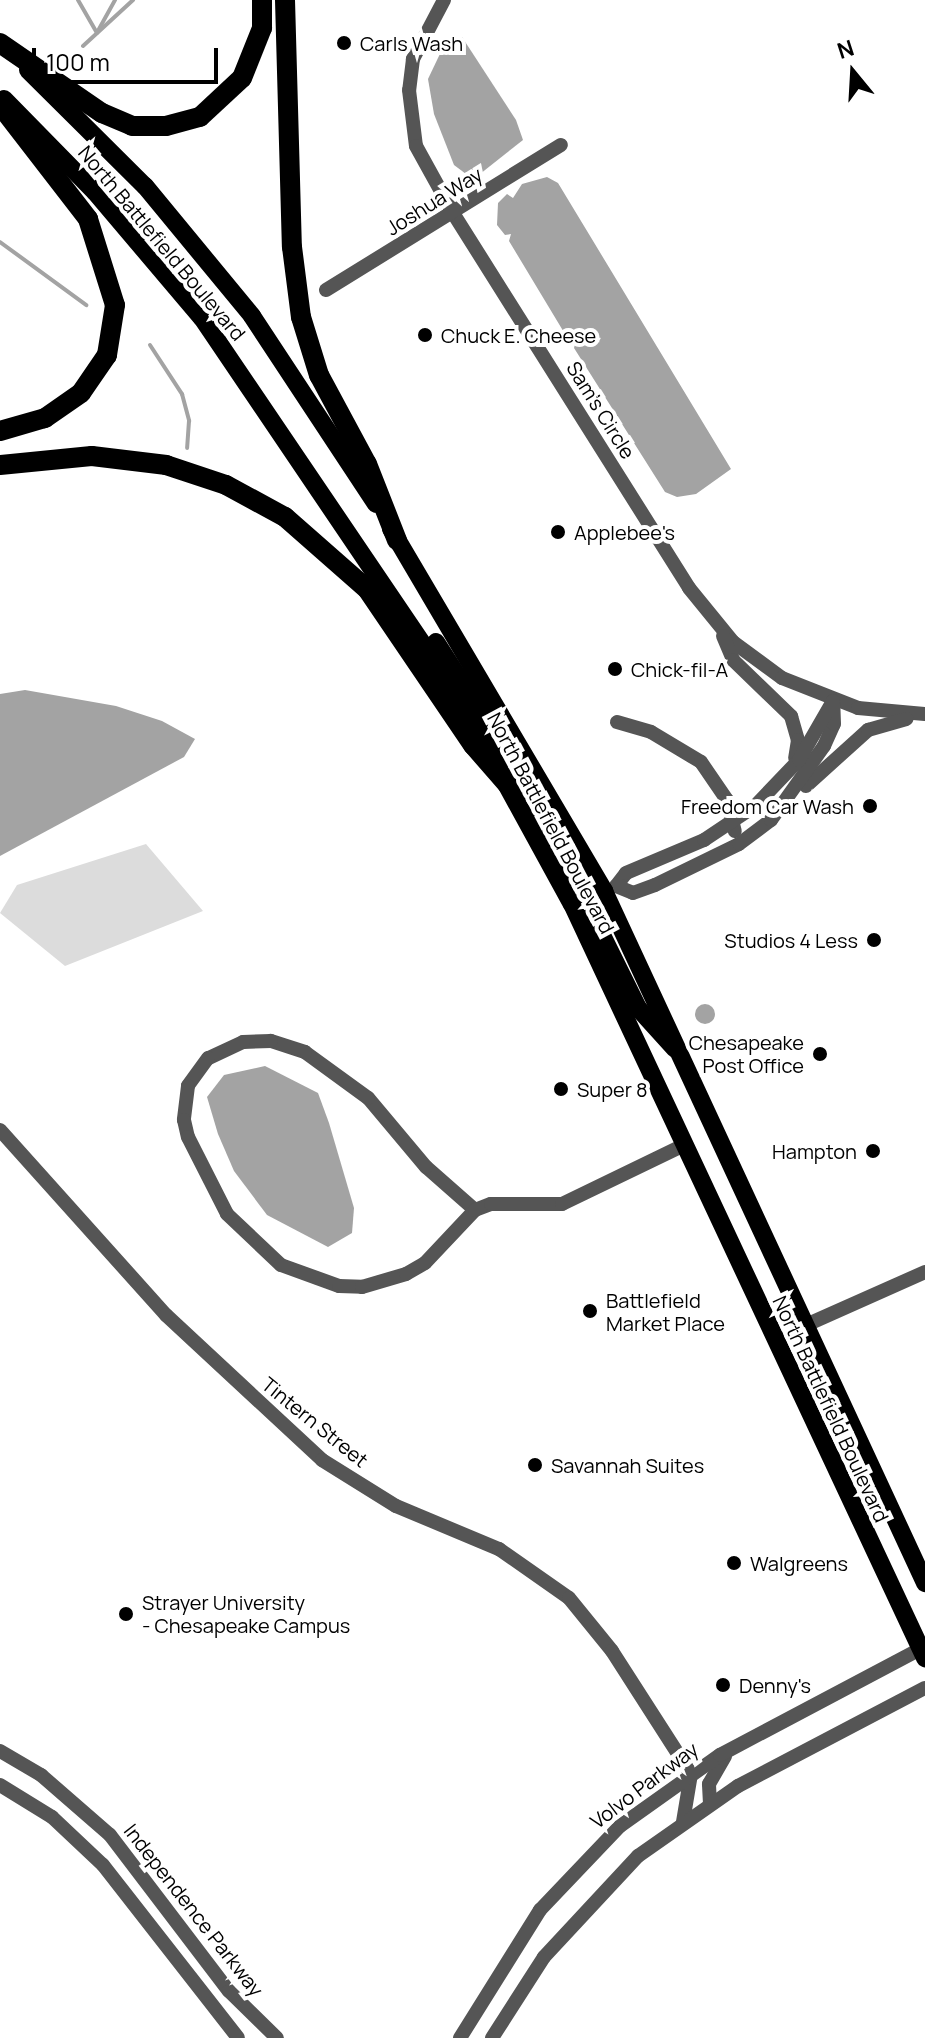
<!DOCTYPE html>
<html>
<head>
<meta charset="utf-8">
<style>
  body { margin:0 }
  #map { position:relative; width:925px; height:2038px; overflow:hidden; background:#fff; font-family:Manrope,sans-serif }
  div>[style] { position:absolute }
  [style*='--x'] { left:calc(var(--x)*1px); top:calc(var(--y)*1px); width:calc(var(--w)*1px); rotate:calc(var(--a)*1deg) }
  .green>* { inset:0; background:#dcdcdc }
  .water>* { inset:0; background:#a3a3a3 }
  .round { border-radius:50% }
  .stream>* { height:4px; margin:-2px; padding:0 2px; transform-origin:2px; border-radius:2px; background:#a3a3a3 }
  .minor>* { height:14px; margin:-7px; padding:0 7px; transform-origin:7px; border-radius:7px; background:#555 }
  .major>* { height:18px; margin:-9px; padding:0 9px; transform-origin:9px; border-radius:9px; background:#000 }
  .highway>* { height:20px; margin:-10px; padding:0 10px; transform-origin:10px; border-radius:10px; background:#000 }
  .dots>* { width:22px; height:22px; translate:-50% -50%; box-sizing:border-box; border:4px solid #fff; border-radius:50% }
  span { translate:-50% -50%; white-space:nowrap; text-align:center; line-height:1.15; -webkit-text-stroke:8px #fff; paint-order:stroke }
  .poi-label { font-size:20px; color:#000 }
  .left { translate:0 -50%; text-align:left }
  .right { translate:-100% -50%; text-align:right }
  .street-label { font-size:20px; color:#000 }
  .north { position:absolute; left:813px; top:32px; width:80px; height:80px; -webkit-text-stroke:6px #fff; paint-order:stroke; rotate:342deg; font-size:22px; font-weight:700; line-height:32px; text-align:center; color:#000 }
  .north::after { content:''; display:block; margin:auto; width:28px; height:36px; background:#000; clip-path:polygon(50% 0,100% 100%,50% 72%,0 100%) }
  .scale { position:absolute; left:32px; top:48px; width:186px; height:36px; box-sizing:border-box; border:4px solid #000; border-top:0; padding-left:10px; font-size:24px; line-height:28px; white-space:nowrap; color:#000; -webkit-text-stroke:6px #fff; paint-order:stroke }
</style>
</head>
<body>
<div id="map">
  <div class="green">
    <div style="clip-path:polygon(146px 844px,203px 911px,65px 966px,0 913px,17px 885px)"></div>
  </div>
  <div class="water">
    <div style="clip-path:polygon(448px 37px,462px 37px,516px 120px,523px 140px,480px 174px,466px 174px,454px 165px,434px 114px,428px 79px)"></div>
    <div style="clip-path:polygon(547px 177px,558px 183px,731px 469px,696px 494px,677px 497px,665px 492px,574px 348px,576px 340px,568px 339px,509px 241px,511px 234px,505px 235px,497px 225px,498px 203px,507px 194px,513px 198px,522px 184px)"></div>
    <div style="clip-path:polygon(25px 690px,116px 706px,162px 721px,195px 739px,184px 757px,0 856px,0 694px)"></div>
    <div class="round" style="left:695px;top:1004px;width:20px;height:20px"></div>
    <div style="clip-path:polygon(265px 1066px,318px 1093px,329px 1123px,354px 1208px,352px 1233px,328px 1247px,267px 1215px,234px 1171px,218px 1134px,207px 1097px,224px 1075px)"></div>
  </div>
  <div class="stream">
    <div style="--x:78;--y:0;--w:38;--a:60"></div>
    <div style="--x:99;--y:29;--w:33;--a:-61"></div>
    <div style="--x:83;--y:46;--w:68;--a:-42.6"></div>
    <div style="--x:0;--y:242;--w:107;--a:36.2"></div>
    <div style="--x:150;--y:345;--w:59;--a:56.9"></div>
    <div style="--x:182;--y:394;--w:28;--a:75"></div>
    <div style="--x:189;--y:421;--w:27;--a:94"></div>
  </div>
  <div class="minor">
    <div style="--x:444;--y:0;--w:67;--a:117.7"></div>
    <div style="--x:413;--y:59;--w:31;--a:97"></div>
    <div style="--x:409;--y:90;--w:56;--a:82.9"></div>
    <div style="--x:416;--y:146;--w:77;--a:61.1"></div>
    <div style="--x:453;--y:213;--w:443;--a:57.8"></div>
    <div style="--x:689;--y:588;--w:70;--a:50.8"></div>
    <div style="--x:733;--y:642;--w:61;--a:36.3"></div>
    <div style="--x:782;--y:678;--w:82;--a:21.5"></div>
    <div style="--x:858;--y:708;--w:67;--a:5.1"></div>
    <div style="--x:326;--y:290;--w:276;--a:-31.7"></div>
    <div style="--x:723;--y:636;--w:26;--a:67"></div>
    <div style="--x:733;--y:660;--w:81;--a:44"></div>
    <div style="--x:791;--y:716;--w:25;--a:74"></div>
    <div style="--x:798;--y:740;--w:18;--a:99"></div>
    <div style="--x:617;--y:722;--w:35;--a:16"></div>
    <div style="--x:651;--y:732;--w:58;--a:31"></div>
    <div style="--x:701;--y:762;--w:46;--a:55.6"></div>
    <div style="--x:727;--y:800;--w:32;--a:76"></div>
    <div style="--x:806;--y:786;--w:84;--a:-42.1"></div>
    <div style="--x:868;--y:730;--w:40;--a:-16"></div>
    <div style="--x:616;--y:886;--w:18;--a:22"></div>
    <div style="--x:633;--y:893;--w:23;--a:-20"></div>
    <div style="--x:655;--y:885;--w:93;--a:-26"></div>
    <div style="--x:739;--y:844;--w:40;--a:-37"></div>
    <div style="--x:771;--y:820;--w:91;--a:-54.4"></div>
    <div style="--x:824;--y:746;--w:24;--a:-66"></div>
    <div style="--x:834;--y:724;--w:23;--a:-92"></div>
    <div style="--x:616;--y:886;--w:16;--a:-52"></div>
    <div style="--x:626;--y:873;--w:85;--a:-22.9"></div>
    <div style="--x:704;--y:840;--w:61;--a:-33.7"></div>
    <div style="--x:755;--y:806;--w:64;--a:-46.3"></div>
    <div style="--x:799;--y:760;--w:68;--a:-60"></div>
    <div style="--x:0;--y:1130;--w:249;--a:48.1"></div>
    <div style="--x:166;--y:1315;--w:213;--a:42.9"></div>
    <div style="--x:322;--y:1460;--w:87;--a:31.9"></div>
    <div style="--x:396;--y:1506;--w:112;--a:22.7"></div>
    <div style="--x:499;--y:1549;--w:85;--a:35"></div>
    <div style="--x:569;--y:1598;--w:68;--a:50.9"></div>
    <div style="--x:612;--y:1651;--w:146;--a:57.3"></div>
    <div style="--x:691;--y:1774;--w:49;--a:99.5"></div>
    <div style="--x:475;--y:1210;--w:65;--a:-138.7"></div>
    <div style="--x:426;--y:1167;--w:90;--a:-130"></div>
    <div style="--x:368;--y:1098;--w:78;--a:-143.9"></div>
    <div style="--x:305;--y:1052;--w:36;--a:-162"></div>
    <div style="--x:271;--y:1041;--w:28;--a:178"></div>
    <div style="--x:243;--y:1042;--w:38;--a:155"></div>
    <div style="--x:208;--y:1058;--w:34;--a:126"></div>
    <div style="--x:188;--y:1086;--w:34;--a:97"></div>
    <div style="--x:184;--y:1120;--w:17;--a:77"></div>
    <div style="--x:188;--y:1137;--w:86;--a:63.1"></div>
    <div style="--x:227;--y:1214;--w:74;--a:43.4"></div>
    <div style="--x:281;--y:1265;--w:62;--a:19.9"></div>
    <div style="--x:339;--y:1286;--w:23;--a:2"></div>
    <div style="--x:362;--y:1287;--w:46;--a:-16.5"></div>
    <div style="--x:406;--y:1274;--w:22;--a:-30"></div>
    <div style="--x:425;--y:1263;--w:73;--a:-46.7"></div>
    <div style="--x:475;--y:1210;--w:17;--a:-21"></div>
    <div style="--x:491;--y:1204;--w:71;--a:0"></div>
    <div style="--x:562;--y:1204;--w:133;--a:-25.8"></div>
    <div style="--x:806;--y:1325;--w:130;--a:-24"></div>
    <div style="--x:0;--y:1751;--w:48;--a:30.3"></div>
    <div style="--x:41;--y:1775;--w:91;--a:41"></div>
    <div style="--x:110;--y:1835;--w:196;--a:52.7"></div>
    <div style="--x:229;--y:1991;--w:67;--a:44.4"></div>
    <div style="--x:0;--y:1785;--w:61;--a:31.6"></div>
    <div style="--x:52;--y:1817;--w:70;--a:43.3"></div>
    <div style="--x:103;--y:1865;--w:219;--a:52"></div>
    <div style="--x:710;--y:1804;--w:20;--a:-93"></div>
    <div style="--x:709;--y:1784;--w:32;--a:-60"></div>
    <div style="--x:460;--y:2038;--w:151;--a:-58"></div>
    <div style="--x:540;--y:1910;--w:116;--a:-46.4"></div>
    <div style="--x:620;--y:1826;--w:123;--a:-35.4"></div>
    <div style="--x:720;--y:1755;--w:226;--a:-27.9"></div>
    <div style="--x:492;--y:2038;--w:96;--a:-57.3"></div>
    <div style="--x:544;--y:1957;--w:138;--a:-47.1"></div>
    <div style="--x:638;--y:1856;--w:122;--a:-35"></div>
    <div style="--x:738;--y:1786;--w:211;--a:-27.7"></div>
  </div>
  <div class="major">
    <div style="--x:28;--y:70;--w:165;--a:44.8"></div>
    <div style="--x:145;--y:186;--w:168;--a:50.5"></div>
    <div style="--x:252;--y:316;--w:225;--a:56.6"></div>
    <div style="--x:4;--y:99;--w:130;--a:45.6"></div>
    <div style="--x:95;--y:192;--w:165;--a:49.7"></div>
    <div style="--x:202;--y:318;--w:459;--a:55.9"></div>
    <div style="--x:459;--y:698;--w:235;--a:61.3"></div>
    <div style="--x:572;--y:904;--w:833;--a:64.91"></div>
    <div style="--x:391;--y:529;--w:420;--a:59.5"></div>
    <div style="--x:604;--y:891;--w:763;--a:65.11"></div>
    <div style="--x:436;--y:642;--w:133;--a:57.3"></div>
    <div style="--x:508;--y:754;--w:128;--a:61.6"></div>
    <div style="--x:569;--y:867;--w:24;--a:52"></div>
    <div style="--x:584;--y:886;--w:21;--a:14"></div>
    <div style="--x:577;--y:908;--w:30;--a:44"></div>
    <div style="--x:599;--y:929;--w:88;--a:63.7"></div>
    <div style="--x:638;--y:1008;--w:55;--a:47.9"></div>
  </div>
  <div class="highway">
    <div style="--x:285;--y:0;--w:247;--a:88.4"></div>
    <div style="--x:292;--y:247;--w:71;--a:82.7"></div>
    <div style="--x:301;--y:317;--w:61;--a:72.8"></div>
    <div style="--x:319;--y:375;--w:101;--a:61.7"></div>
    <div style="--x:367;--y:464;--w:82;--a:68.5"></div>
    <div style="--x:0;--y:43;--w:124;--a:34.5"></div>
    <div style="--x:102;--y:113;--w:33;--a:23"></div>
    <div style="--x:132;--y:126;--w:34;--a:0"></div>
    <div style="--x:166;--y:126;--w:35;--a:-15"></div>
    <div style="--x:200;--y:117;--w:57;--a:-42.9"></div>
    <div style="--x:242;--y:78;--w:54;--a:-68.2"></div>
    <div style="--x:262;--y:28;--w:28;--a:-90"></div>
    <div style="--x:0;--y:105;--w:144;--a:52.3"></div>
    <div style="--x:88;--y:219;--w:90;--a:72.6"></div>
    <div style="--x:115;--y:305;--w:51;--a:99.1"></div>
    <div style="--x:107;--y:355;--w:46;--a:124.4"></div>
    <div style="--x:81;--y:393;--w:44;--a:145.2"></div>
    <div style="--x:45;--y:418;--w:47;--a:163.9"></div>
    <div style="--x:0;--y:465;--w:92;--a:-5.6"></div>
    <div style="--x:92;--y:456;--w:75;--a:6.9"></div>
    <div style="--x:166;--y:465;--w:63;--a:18.4"></div>
    <div style="--x:226;--y:485;--w:67;--a:28.5"></div>
    <div style="--x:285;--y:517;--w:109;--a:41.3"></div>
    <div style="--x:367;--y:589;--w:189;--a:55.8"></div>
    <div style="--x:473;--y:745;--w:52;--a:48.9"></div>
  </div>
  <div class="dots">
    <div style="left:344px;top:43px;background:#000"></div>
    <div style="left:425px;top:335px;background:#000"></div>
    <div style="left:558px;top:532px;background:#000"></div>
    <div style="left:615px;top:669px;background:#000"></div>
    <div style="left:870px;top:806px;background:#000"></div>
    <div style="left:874px;top:940px;background:#000"></div>
    <div style="left:820px;top:1054px;background:#000"></div>
    <div style="left:561px;top:1089px;background:#000"></div>
    <div style="left:873px;top:1151px;background:#000"></div>
    <div style="left:590px;top:1311px;background:#000"></div>
    <div style="left:535px;top:1465px;background:#000"></div>
    <div style="left:734px;top:1563px;background:#000"></div>
    <div style="left:126px;top:1614px;background:#000"></div>
    <div style="left:723px;top:1685px;background:#000"></div>
  </div>
  <div class="poi-label">
    <span class="left" style="left:360px;top:43px">Carls Wash</span>
    <span class="left" style="left:441px;top:335px">Chuck E. Cheese</span>
    <span class="left" style="left:574px;top:532px">Applebee's</span>
    <span class="left" style="left:631px;top:669px">Chick-fil-A</span>
    <span class="right" style="left:854px;top:806px">Freedom Car Wash</span>
    <span class="right" style="left:858px;top:940px">Studios 4 Less</span>
    <span class="right" style="left:804px;top:1054px">Chesapeake<br>Post Office</span>
    <span class="left" style="left:577px;top:1089px">Super 8</span>
    <span class="right" style="left:857px;top:1151px">Hampton</span>
    <span class="left" style="left:606px;top:1312px">Battlefield<br>Market Place</span>
    <span class="left" style="left:551px;top:1465px">Savannah Suites</span>
    <span class="left" style="left:750px;top:1563px">Walgreens</span>
    <span class="left" style="left:142px;top:1614px">Strayer University<br>- Chesapeake Campus</span>
    <span class="left" style="left:739px;top:1685px">Denny's</span>
  </div>
  <div class="street-label">
    <span style="left:434px;top:201px;rotate:-32deg">Joshua Way</span>
    <span style="left:162px;top:243px;rotate:50deg">North Battlefield Boulevard</span>
    <span style="left:601px;top:410px;rotate:58deg">Sam's Circle</span>
    <span style="left:551px;top:823px;rotate:62deg">North Battlefield Boulevard</span>
    <span style="left:831px;top:1409px;rotate:65deg">North Battlefield Boulevard</span>
    <span style="left:315px;top:1422px;rotate:39deg">Tintern Street</span>
    <span style="left:644px;top:1785px;rotate:-37deg">Volvo Parkway</span>
    <span style="left:194px;top:1910px;rotate:52deg">Independence Parkway</span>
  </div>
  <div class="north">N</div>
  <div class="scale">100 m</div>
</div>
</body>
</html>
